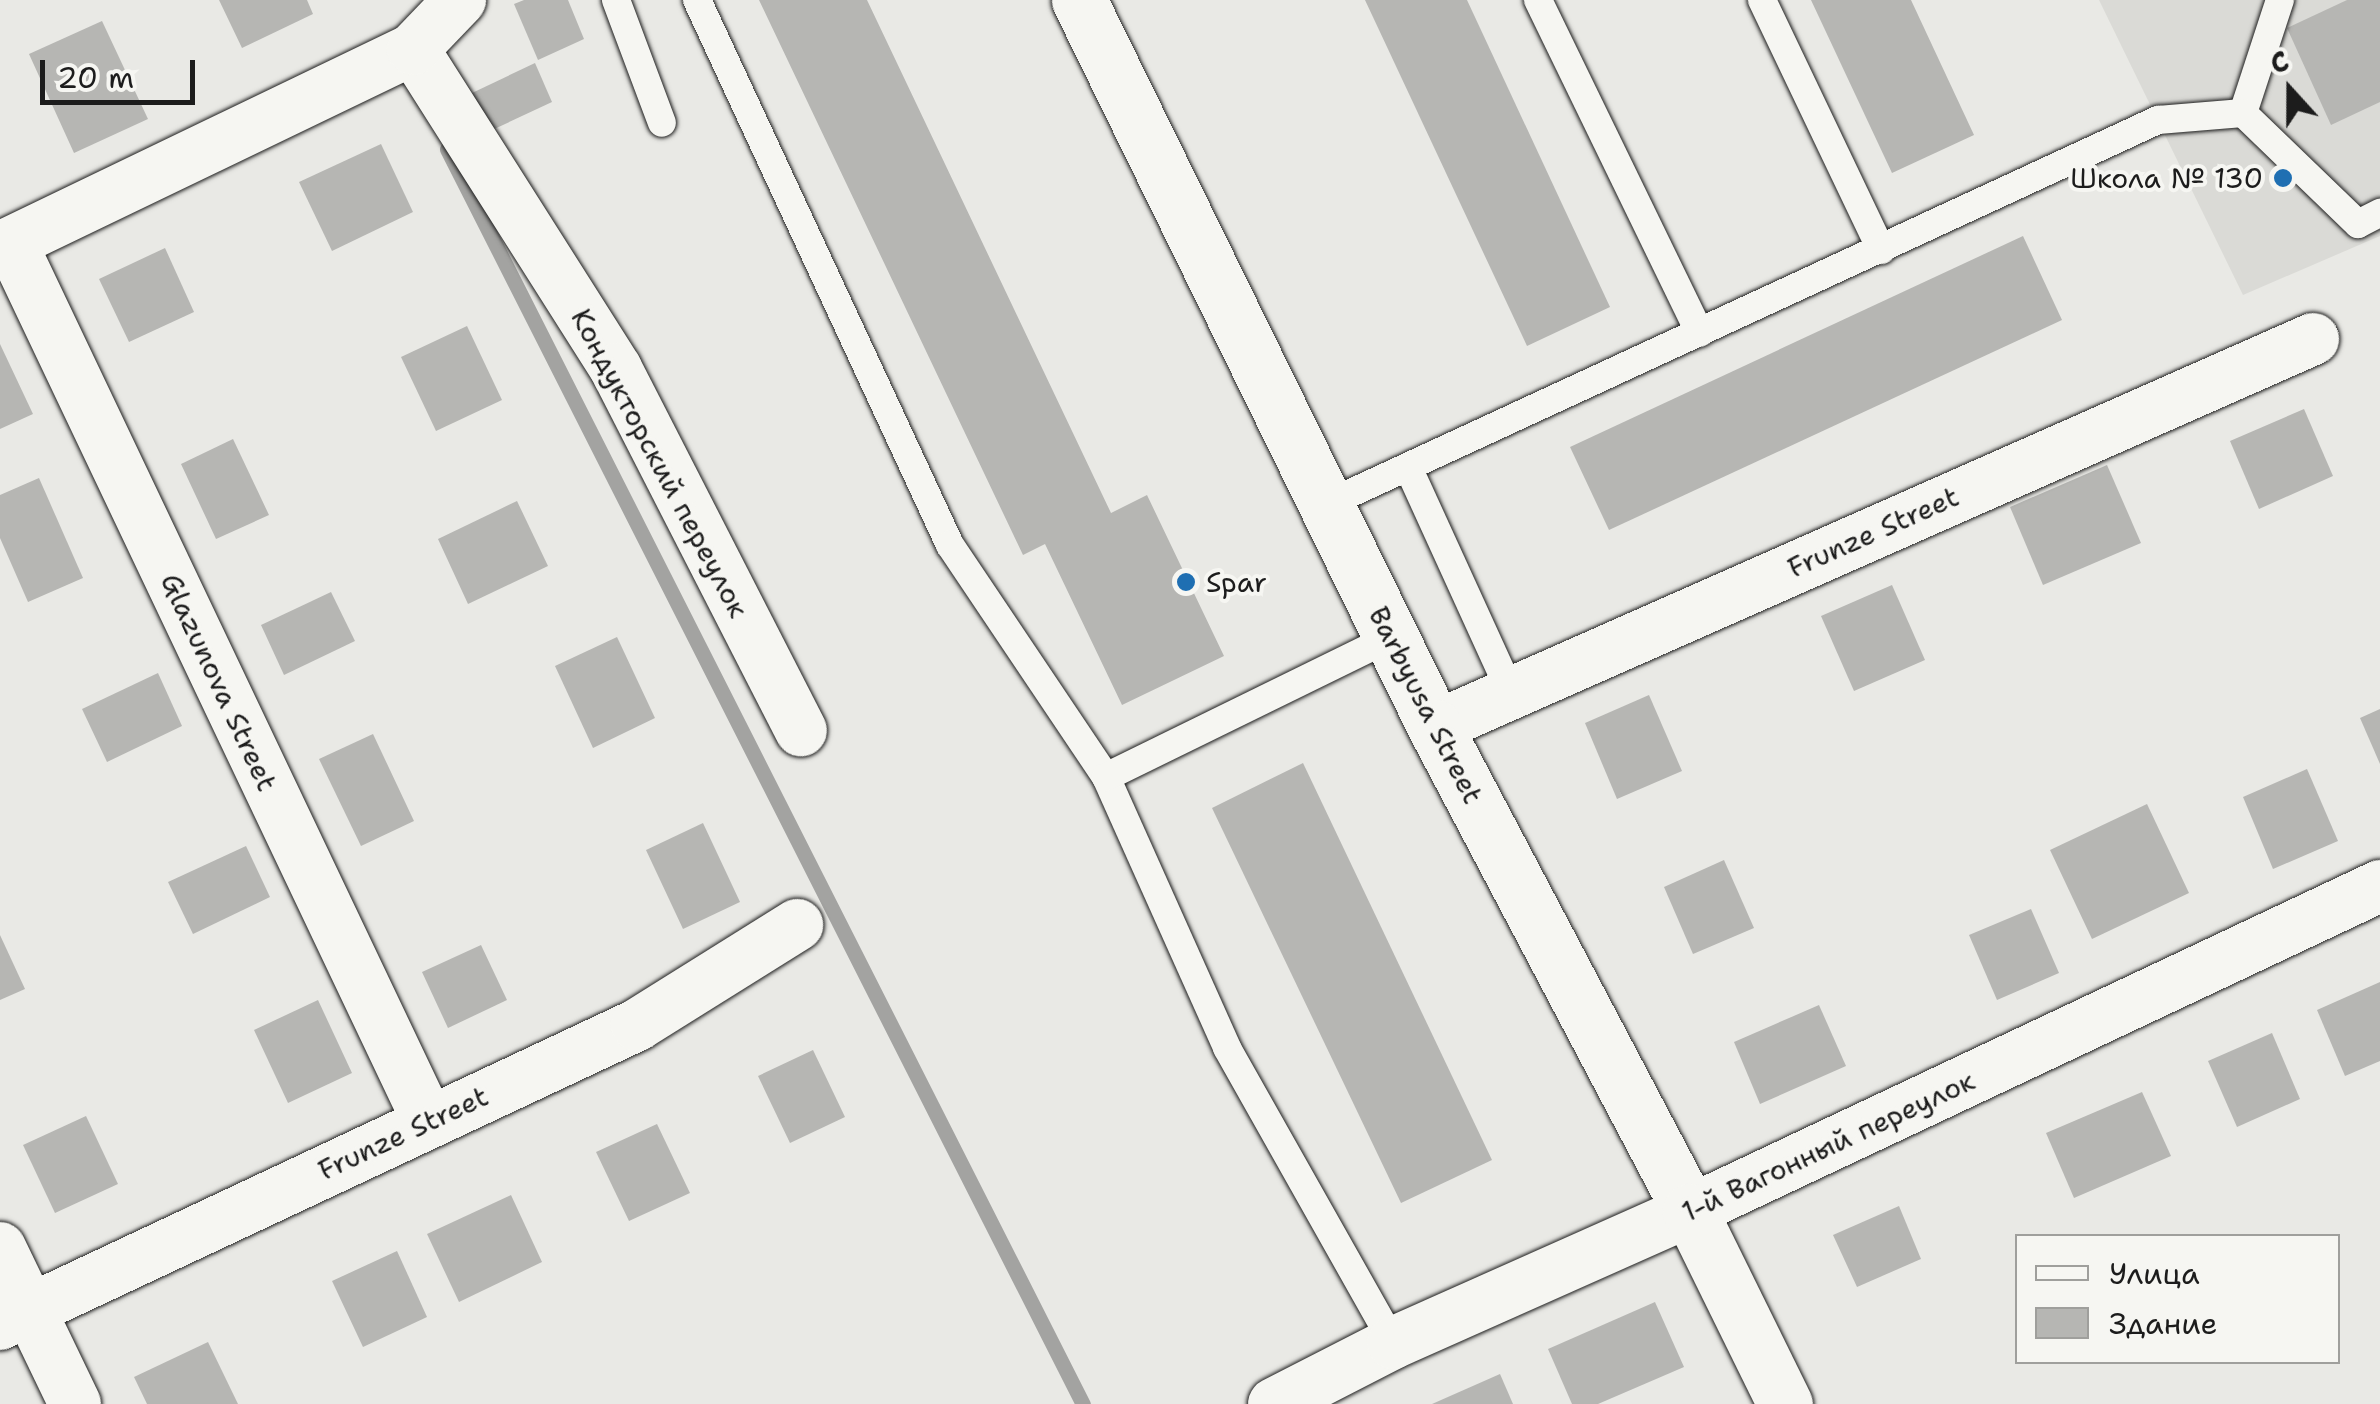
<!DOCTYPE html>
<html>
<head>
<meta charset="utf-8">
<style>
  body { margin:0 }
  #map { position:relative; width:2380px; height:1404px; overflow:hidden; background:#e9e9e5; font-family:"Shantell Sans",sans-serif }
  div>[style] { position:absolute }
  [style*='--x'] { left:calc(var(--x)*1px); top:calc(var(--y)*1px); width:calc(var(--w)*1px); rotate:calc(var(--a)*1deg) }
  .built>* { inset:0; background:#dadad6 }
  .stream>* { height:15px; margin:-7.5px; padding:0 7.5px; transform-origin:7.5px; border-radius:7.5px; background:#a3a3a1 }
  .building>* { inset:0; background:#b6b6b3 }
  .roads { filter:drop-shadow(0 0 2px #1c1c1c) drop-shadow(0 0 2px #1c1c1c) }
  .service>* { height:28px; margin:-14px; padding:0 14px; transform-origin:14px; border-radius:14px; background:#f6f6f2 }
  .minor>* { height:52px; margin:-26px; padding:0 26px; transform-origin:26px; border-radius:26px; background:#f6f6f2 }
  .tertiary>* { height:55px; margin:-27.5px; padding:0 27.5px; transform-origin:27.5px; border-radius:27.5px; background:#f6f6f2 }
  .dots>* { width:28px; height:28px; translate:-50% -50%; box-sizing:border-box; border:5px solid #f6f6f2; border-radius:50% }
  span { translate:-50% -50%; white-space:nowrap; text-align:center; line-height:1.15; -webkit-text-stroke:8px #f6f6f2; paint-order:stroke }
  .poi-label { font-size:28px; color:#1c1c1c }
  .right { translate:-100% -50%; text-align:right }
  .left { translate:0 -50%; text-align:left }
  .street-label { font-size:28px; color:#1c1c1c }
  .legend { position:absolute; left:2015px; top:1234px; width:325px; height:130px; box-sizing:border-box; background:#f6f6f2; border:2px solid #9f9f9c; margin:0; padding:12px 18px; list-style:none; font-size:30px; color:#1c1c1c }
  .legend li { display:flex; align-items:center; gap:20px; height:50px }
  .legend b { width:50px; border:2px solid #9f9f9c }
  .north { position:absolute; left:2240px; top:40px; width:100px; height:100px; -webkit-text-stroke:8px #f6f6f2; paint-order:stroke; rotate:339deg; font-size:28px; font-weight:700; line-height:40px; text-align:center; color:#1c1c1c }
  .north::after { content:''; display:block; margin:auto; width:35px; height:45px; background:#1c1c1c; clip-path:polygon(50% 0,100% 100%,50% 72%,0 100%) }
  .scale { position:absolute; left:40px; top:60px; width:155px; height:45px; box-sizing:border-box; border:5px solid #1c1c1c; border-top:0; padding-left:12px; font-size:30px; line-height:35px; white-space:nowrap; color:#1c1c1c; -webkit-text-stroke:8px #f6f6f2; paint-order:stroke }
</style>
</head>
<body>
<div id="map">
  <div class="built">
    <div style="clip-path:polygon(2099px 0,2380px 0,2380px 236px,2243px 295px)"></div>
  </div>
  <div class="stream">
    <div style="--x:447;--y:149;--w:1407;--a:63.13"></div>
  </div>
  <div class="building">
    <div style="clip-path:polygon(219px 0,307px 0,313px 14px,242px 48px)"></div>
    <div style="clip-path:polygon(524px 0,568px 0,584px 39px,538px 60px,514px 4px)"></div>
    <div style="clip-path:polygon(759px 0,867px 0,1111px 513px,1147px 495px,1224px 656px,1122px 705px,1045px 544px,1023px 555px)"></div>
    <div style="clip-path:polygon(1365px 0,1467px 0,1610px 307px,1527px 346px)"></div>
    <div style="clip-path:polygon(1811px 0,1911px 0,1974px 135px,1892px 173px)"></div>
    <div style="clip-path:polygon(2347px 0,2380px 0,2380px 102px,2331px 125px,2287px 28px)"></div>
    <div style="clip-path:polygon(102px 21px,148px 119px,74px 153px,29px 54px)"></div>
    <div style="clip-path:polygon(535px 63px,552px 102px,490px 131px,472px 93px)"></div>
    <div style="clip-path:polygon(381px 144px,413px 212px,332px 251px,299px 182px)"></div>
    <div style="clip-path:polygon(2023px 236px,2062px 320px,1609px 530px,1570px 447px)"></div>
    <div style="clip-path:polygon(165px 248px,194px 312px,129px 342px,99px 279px)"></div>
    <div style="clip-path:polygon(467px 326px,502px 400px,436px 431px,401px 357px)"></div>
    <div style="clip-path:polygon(0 344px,33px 414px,0 429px)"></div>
    <div style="clip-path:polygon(2304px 409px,2333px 476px,2259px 509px,2230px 441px)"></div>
    <div style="clip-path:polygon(233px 439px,269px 515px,216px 539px,181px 464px)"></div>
    <div style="clip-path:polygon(2107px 465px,2141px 543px,2043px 585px,2010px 507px)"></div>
    <div style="clip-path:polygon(39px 478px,83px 578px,28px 602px,0 538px,0 495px)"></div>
    <div style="clip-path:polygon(517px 501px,548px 566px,468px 604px,438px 539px)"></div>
    <div style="clip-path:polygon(1892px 585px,1925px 660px,1854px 691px,1821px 616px)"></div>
    <div style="clip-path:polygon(331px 592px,355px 641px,284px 675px,261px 625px)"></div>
    <div style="clip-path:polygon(617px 637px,655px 718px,593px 748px,555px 666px)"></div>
    <div style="clip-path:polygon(158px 673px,182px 726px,107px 762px,82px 709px)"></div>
    <div style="clip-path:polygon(1649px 695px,1682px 771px,1617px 799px,1585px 723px)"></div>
    <div style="clip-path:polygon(2380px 709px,2380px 764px,2360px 718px)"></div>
    <div style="clip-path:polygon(373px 734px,414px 821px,361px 846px,319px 759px)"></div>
    <div style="clip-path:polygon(1303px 763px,1492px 1160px,1401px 1203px,1212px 808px)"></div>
    <div style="clip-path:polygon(2307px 769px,2338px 841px,2273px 869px,2243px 797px)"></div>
    <div style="clip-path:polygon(2147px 804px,2189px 893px,2092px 939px,2050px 850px)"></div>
    <div style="clip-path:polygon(703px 823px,740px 902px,683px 929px,646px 850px)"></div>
    <div style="clip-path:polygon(246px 846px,270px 897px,193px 934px,168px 882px)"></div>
    <div style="clip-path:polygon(1724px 860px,1754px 928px,1693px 954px,1664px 887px)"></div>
    <div style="clip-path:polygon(2031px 909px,2059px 973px,1997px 1000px,1969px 935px)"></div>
    <div style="clip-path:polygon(0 935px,25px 989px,0 1000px)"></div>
    <div style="clip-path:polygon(481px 945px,507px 1000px,448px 1028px,422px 972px)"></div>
    <div style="clip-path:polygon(2380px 982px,2380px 1061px,2345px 1076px,2317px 1010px)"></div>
    <div style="clip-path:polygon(318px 1000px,352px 1073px,288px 1103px,254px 1030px)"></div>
    <div style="clip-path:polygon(1819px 1005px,1846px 1066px,1760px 1104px,1734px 1042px)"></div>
    <div style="clip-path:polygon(2272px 1033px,2300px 1099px,2237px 1127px,2208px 1061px)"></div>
    <div style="clip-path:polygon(813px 1050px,845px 1117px,790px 1143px,758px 1076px)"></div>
    <div style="clip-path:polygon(2142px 1092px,2171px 1156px,2074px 1198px,2046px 1133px)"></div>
    <div style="clip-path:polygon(86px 1116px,118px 1184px,55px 1213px,23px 1145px)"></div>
    <div style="clip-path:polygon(657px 1124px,690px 1193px,629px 1221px,596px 1152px)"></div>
    <div style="clip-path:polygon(511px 1195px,542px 1262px,459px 1302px,427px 1234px)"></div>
    <div style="clip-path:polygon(1899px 1206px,1921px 1259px,1857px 1287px,1833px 1235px)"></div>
    <div style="clip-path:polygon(397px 1251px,427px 1317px,363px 1347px,332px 1281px)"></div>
    <div style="clip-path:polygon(1655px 1302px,1684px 1367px,1598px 1404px,1572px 1404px,1548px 1349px)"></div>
    <div style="clip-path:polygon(208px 1342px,238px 1404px,147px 1404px,134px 1377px)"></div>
    <div style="clip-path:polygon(1500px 1374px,1513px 1404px,1432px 1404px)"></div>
  </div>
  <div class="roads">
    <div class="service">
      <div style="--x:616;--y:0;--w:131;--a:69.5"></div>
      <div style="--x:697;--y:0;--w:601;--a:65.1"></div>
      <div style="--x:950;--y:545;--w:280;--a:56.1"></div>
      <div style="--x:1106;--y:777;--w:297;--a:65.9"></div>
      <div style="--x:1227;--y:1048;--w:338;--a:60.6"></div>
      <div style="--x:1538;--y:0;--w:370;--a:64.1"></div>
      <div style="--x:1762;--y:0;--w:277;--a:64.5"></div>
      <div style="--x:2243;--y:113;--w:119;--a:-71.9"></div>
      <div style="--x:1408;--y:467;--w:248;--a:65.5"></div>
      <div style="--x:1325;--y:505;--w:918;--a:-24.81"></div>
      <div style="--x:2158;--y:120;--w:85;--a:-4.7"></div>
      <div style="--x:2243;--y:113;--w:160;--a:44"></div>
      <div style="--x:2358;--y:224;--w:25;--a:-27"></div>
      <div style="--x:1106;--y:777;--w:318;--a:-26.1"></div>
    </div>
    <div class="minor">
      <div style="--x:413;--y:49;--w:379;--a:57.6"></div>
      <div style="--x:616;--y:369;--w:406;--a:62.9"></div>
      <div style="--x:11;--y:243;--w:972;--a:64.59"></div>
      <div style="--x:0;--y:248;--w:458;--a:-25.7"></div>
      <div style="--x:413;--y:49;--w:68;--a:-46.2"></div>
      <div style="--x:1435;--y:727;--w:960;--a:-23.84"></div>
      <div style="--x:0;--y:1248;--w:173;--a:64.3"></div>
      <div style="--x:0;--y:1324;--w:704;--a:-25.14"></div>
      <div style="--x:637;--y:1025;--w:189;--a:-32"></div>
      <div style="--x:1274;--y:1404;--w:134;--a:-27.1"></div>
      <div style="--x:1393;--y:1343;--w:325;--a:-24"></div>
      <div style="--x:1690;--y:1211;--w:763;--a:-25.22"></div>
    </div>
    <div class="tertiary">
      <div style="--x:1079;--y:0;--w:809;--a:63.91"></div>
      <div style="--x:1435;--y:727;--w:547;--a:62.22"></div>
      <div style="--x:1690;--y:1211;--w:215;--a:63.8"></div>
    </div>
  </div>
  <div class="dots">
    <div style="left:2283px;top:178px;background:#1f6fb2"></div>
    <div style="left:1186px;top:582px;background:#1f6fb2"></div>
  </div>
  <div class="poi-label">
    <span class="right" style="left:2263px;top:178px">Школа № 130</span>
    <span class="left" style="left:1206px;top:582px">Spar</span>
  </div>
  <div class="street-label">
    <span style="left:660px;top:463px;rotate:62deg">Кондукторский переулок</span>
    <span style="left:1873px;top:532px;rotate:-24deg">Frunze Street</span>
    <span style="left:219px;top:682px;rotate:65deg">Glazunova Street</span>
    <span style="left:1426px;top:705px;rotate:63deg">Barbyusa Street</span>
    <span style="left:403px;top:1133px;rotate:-25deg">Frunze Street</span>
    <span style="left:1828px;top:1146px;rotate:-25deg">1-й Вагонный переулок</span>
  </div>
  <ul class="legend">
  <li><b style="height:12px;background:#f6f6f2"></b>Улица</li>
  <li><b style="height:28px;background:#b6b6b3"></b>Здание</li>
  </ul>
  <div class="north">С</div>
  <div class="scale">20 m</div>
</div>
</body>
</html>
